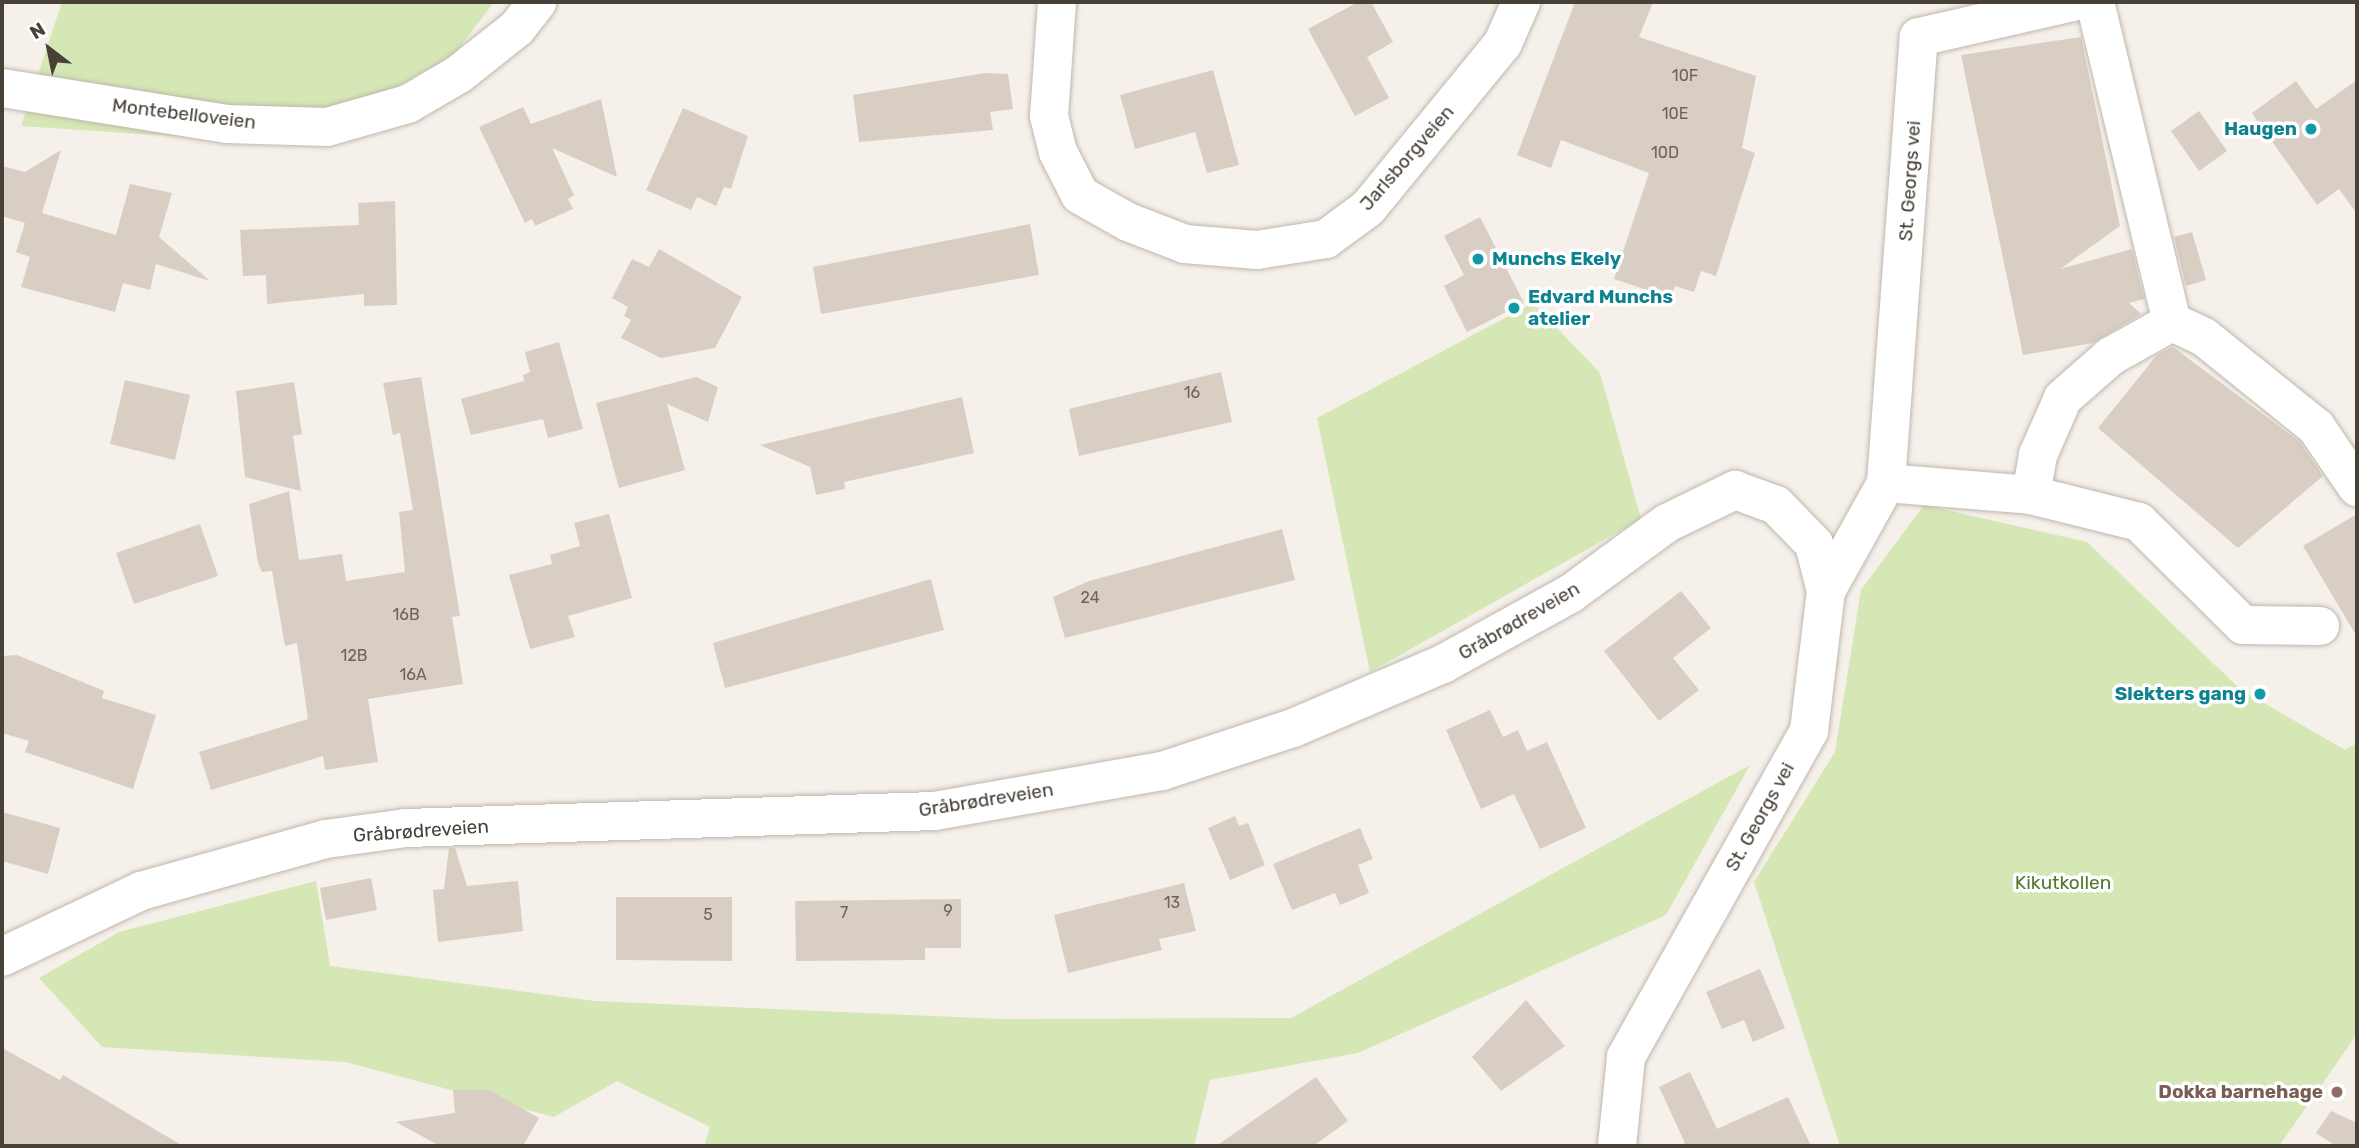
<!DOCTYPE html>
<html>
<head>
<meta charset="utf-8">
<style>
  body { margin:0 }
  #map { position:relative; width:2359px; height:1148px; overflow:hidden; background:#f5f0ea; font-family:Rubik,sans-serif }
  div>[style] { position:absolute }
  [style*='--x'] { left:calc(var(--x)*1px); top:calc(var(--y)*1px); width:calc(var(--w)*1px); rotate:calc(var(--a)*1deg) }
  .green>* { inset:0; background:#d5e7b4 }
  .building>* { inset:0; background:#d9cec3 }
  .roads { filter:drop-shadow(0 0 2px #c0b7ad) drop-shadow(0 0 2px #c0b7ad) }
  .minor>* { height:38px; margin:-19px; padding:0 19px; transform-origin:19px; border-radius:19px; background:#fff }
  .dots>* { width:19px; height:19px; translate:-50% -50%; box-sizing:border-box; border:4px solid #fff; border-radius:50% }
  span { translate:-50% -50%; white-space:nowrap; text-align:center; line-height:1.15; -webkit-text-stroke:7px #fff; paint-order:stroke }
  .number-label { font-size:16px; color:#6c645b }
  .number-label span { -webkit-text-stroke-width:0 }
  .street-label { font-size:19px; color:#484138 }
  .culture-label { font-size:19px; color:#0d838f; font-weight:700 }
  .right { translate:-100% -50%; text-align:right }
  .left { translate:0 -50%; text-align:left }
  .park-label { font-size:19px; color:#51792c }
  .education-label { font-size:19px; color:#785e54; font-weight:700 }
  .frame { position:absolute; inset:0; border:4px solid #484138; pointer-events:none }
  .north { position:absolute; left:14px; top:14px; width:70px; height:70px; -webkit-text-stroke:5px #fff; paint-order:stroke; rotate:328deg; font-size:19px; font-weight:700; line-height:28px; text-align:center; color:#484138 }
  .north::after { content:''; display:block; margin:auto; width:24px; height:32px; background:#484138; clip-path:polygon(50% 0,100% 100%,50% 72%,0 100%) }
</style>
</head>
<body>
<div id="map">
  <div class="green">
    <div style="clip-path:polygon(62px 2px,494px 2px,453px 56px,338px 118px,232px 140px,21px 126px)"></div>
    <div style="clip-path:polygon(1533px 303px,1600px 373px,1641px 519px,1370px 672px,1317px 418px)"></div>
    <div style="clip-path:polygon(1924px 505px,2087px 542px,2240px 689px,2345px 750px,2357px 743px,2357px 1034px,2279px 1146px,1840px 1146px,1754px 882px,1835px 752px,1861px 590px)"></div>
    <div style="clip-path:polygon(1750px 765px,1666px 915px,1358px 1053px,1210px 1080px,1194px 1146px,704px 1146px,710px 1127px,617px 1081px,554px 1117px,345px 1062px,102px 1047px,39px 978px,119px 932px,316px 881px,330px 966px,595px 1001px,1001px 1019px,1291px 1018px)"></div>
  </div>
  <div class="building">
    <div style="clip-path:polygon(1358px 2px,1371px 2px,1393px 42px,1367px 57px,1389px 98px,1355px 116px,1308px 29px)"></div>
    <div style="clip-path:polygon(1575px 2px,1653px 2px,1639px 37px,1756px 76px,1742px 148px,1755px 153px,1716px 276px,1701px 271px,1694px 292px,1675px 286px,1671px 298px,1614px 279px,1649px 173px,1561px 140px,1551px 168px,1517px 155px)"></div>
    <div style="clip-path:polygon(2081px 37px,2120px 226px,2060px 269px,2132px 249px,2144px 299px,2129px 303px,2141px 314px,2093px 343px,2023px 355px,1961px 55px)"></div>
    <div style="clip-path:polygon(1213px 70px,1239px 165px,1207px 173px,1195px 132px,1135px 149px,1120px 95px)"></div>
    <div style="clip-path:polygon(985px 73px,1008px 74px,1013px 109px,990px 112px,993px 130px,859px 142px,853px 95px)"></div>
    <div style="clip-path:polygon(2357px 80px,2357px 214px,2339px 189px,2317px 205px,2252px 113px,2296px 81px,2316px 109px)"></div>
    <div style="clip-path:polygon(601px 99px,617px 177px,552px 148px,574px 195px,568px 199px,573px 209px,535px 226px,532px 219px,525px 223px,479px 127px,523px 107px,531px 124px)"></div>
    <div style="clip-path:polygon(683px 108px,748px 136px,731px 189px,724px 187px,716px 206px,697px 197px,691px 210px,646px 190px)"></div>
    <div style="clip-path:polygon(2199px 111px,2227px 151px,2199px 171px,2171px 131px)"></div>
    <div style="clip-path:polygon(61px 150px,42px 213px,116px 235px,130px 184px,172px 193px,159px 237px,210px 281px,156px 264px,150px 290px,123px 283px,115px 312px,21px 287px,30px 257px,16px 252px,25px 223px,2px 216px,2px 166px,25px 172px)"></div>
    <div style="clip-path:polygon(395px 201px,397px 305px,364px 306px,364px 294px,267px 304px,266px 275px,243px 276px,240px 230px,359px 225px,358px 203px)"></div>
    <div style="clip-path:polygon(1480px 217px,1524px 303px,1467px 332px,1444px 286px,1464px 275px,1444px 236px)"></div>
    <div style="clip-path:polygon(1030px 224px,1039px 275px,821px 314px,813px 267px)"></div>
    <div style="clip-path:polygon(2192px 232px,2206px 280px,2186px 286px,2174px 237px)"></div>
    <div style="clip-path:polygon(659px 249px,742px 297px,715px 348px,661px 358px,621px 338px,631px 320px,624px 316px,628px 307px,612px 298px,632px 259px,649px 267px)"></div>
    <div style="clip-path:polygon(559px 342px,583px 429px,548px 438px,543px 419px,471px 435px,461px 399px,524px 381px,523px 375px,530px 372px,525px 352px)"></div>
    <div style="clip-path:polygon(2173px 347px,2300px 442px,2323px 476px,2238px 548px,2098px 428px,2157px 355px)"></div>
    <div style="clip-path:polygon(1221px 372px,1232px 422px,1079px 456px,1069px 409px)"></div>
    <div style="clip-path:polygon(421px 377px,460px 616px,452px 617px,463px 684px,368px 699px,378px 762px,325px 770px,323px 756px,211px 790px,199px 752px,308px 719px,297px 643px,285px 646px,272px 571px,262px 572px,258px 563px,249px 504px,289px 491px,299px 560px,342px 554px,346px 581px,405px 572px,399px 512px,413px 510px,400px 433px,393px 435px,383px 383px)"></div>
    <div style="clip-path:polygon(696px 377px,718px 387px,708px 422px,667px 404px,685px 470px,619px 488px,596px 403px)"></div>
    <div style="clip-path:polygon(125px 380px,190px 395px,175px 460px,110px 444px)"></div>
    <div style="clip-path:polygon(294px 382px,302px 434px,293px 436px,301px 491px,245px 477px,236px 391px)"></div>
    <div style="clip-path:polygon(962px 397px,974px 453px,844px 482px,845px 489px,816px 495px,810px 467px,760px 445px)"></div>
    <div style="clip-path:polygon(609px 514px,632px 598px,568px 616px,575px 637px,530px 649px,509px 575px,552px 564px,550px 555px,580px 546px,574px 523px)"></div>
    <div style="clip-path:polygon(2357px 514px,2357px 637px,2303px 546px)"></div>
    <div style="clip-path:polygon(200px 524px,218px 576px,134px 604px,116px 553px)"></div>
    <div style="clip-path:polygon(1282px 529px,1295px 580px,1065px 638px,1053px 597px,1089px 581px)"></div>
    <div style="clip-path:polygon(931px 579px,944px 630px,725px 688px,713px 643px)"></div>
    <div style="clip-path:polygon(1681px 591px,1711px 628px,1673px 658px,1699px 690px,1659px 721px,1604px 651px)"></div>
    <div style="clip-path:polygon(17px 655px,104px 691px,102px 698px,156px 715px,133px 789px,25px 752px,29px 741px,2px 733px,2px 656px)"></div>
    <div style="clip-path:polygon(1490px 710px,1503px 737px,1518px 730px,1527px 751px,1547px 742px,1586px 828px,1540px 849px,1514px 794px,1481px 809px,1446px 730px)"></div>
    <div style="clip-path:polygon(2px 812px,60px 828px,48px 874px,2px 861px)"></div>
    <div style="clip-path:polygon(1235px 816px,1239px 826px,1248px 823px,1265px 865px,1230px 880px,1208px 828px)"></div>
    <div style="clip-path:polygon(1360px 828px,1373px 859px,1358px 865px,1369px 893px,1340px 905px,1335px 893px,1292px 910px,1273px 864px)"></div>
    <div style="clip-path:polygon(449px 848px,455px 848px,467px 886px,518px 881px,523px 931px,438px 942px,433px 890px,444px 889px)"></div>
    <div style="clip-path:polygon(371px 878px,377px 910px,326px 920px,320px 888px)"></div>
    <div style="clip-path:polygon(1184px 883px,1196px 931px,1159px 939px,1162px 950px,1068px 973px,1054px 915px)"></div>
    <div style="clip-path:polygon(616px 897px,732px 897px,732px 961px,616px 960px)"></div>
    <div style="clip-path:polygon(961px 899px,961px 948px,925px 948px,925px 960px,796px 961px,795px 901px)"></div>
    <div style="clip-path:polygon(1760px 969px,1785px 1028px,1753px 1042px,1744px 1020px,1722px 1029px,1706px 992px)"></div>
    <div style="clip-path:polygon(1526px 1000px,1565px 1046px,1501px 1091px,1472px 1057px)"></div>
    <div style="clip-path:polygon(2px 1048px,60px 1080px,63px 1075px,183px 1146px,2px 1146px)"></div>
    <div style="clip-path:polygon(1690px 1072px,1717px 1129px,1788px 1097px,1811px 1146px,1678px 1146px,1685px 1143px,1659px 1087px)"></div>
    <div style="clip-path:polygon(1316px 1077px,1348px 1121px,1313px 1146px,1216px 1146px)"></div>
    <div style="clip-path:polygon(453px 1090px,489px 1090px,539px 1118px,523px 1146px,440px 1146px,396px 1122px,455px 1113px)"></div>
    <div style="clip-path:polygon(2331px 1111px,2357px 1123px,2357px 1146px,2336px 1146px,2316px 1133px)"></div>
  </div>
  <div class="roads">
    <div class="minor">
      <div style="--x:1057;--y:2;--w:114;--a:94"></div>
      <div style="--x:1049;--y:116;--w:37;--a:76"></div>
      <div style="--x:1058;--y:152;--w:48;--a:62.9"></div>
      <div style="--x:1080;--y:195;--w:55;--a:29.4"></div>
      <div style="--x:1128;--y:222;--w:61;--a:21.1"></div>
      <div style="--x:1185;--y:244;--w:72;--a:4.8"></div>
      <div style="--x:1257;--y:250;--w:70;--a:-9.1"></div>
      <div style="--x:1326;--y:239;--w:52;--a:-36.4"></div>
      <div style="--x:1368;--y:208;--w:213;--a:-50.7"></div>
      <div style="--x:1503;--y:43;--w:45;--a:-66.3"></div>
      <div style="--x:2095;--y:2;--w:329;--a:76.5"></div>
      <div style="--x:2;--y:88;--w:228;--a:9.1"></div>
      <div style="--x:227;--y:124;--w:100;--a:1.7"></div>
      <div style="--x:327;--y:127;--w:84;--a:-15.9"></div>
      <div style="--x:408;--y:104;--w:59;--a:-30.5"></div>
      <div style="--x:459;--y:74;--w:74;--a:-38.4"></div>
      <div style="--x:517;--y:28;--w:33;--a:-52"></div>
      <div style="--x:1886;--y:483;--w:145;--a:4.7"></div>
      <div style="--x:2031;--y:495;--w:111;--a:14"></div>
      <div style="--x:2139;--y:522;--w:146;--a:44.7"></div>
      <div style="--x:2243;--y:625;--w:77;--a:0.7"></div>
      <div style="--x:2031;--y:495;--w:41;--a:-80.1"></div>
      <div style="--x:2038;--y:455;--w:62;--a:-66.3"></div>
      <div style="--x:2063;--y:398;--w:64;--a:-41.2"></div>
      <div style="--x:2111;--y:356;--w:70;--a:-29.1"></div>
      <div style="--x:2172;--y:322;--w:35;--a:25"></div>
      <div style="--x:2204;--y:337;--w:144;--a:38.8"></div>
      <div style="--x:2316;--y:427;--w:73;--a:55.7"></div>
      <div style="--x:2;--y:957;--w:154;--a:-25.4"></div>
      <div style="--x:141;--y:891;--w:192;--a:-15.7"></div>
      <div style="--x:326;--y:839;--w:81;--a:-7.8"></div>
      <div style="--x:406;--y:828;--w:529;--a:-1.84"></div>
      <div style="--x:935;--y:811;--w:230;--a:-10"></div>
      <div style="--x:1162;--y:771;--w:138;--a:-18.2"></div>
      <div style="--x:1293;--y:728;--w:163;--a:-23.1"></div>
      <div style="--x:1443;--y:664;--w:145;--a:-28.9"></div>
      <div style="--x:1570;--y:594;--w:120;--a:-36.2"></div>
      <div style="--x:1667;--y:523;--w:76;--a:-25.9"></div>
      <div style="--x:1735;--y:490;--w:44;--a:20.1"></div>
      <div style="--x:1776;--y:505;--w:54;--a:45.7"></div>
      <div style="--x:1814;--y:544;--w:49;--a:75.7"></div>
      <div style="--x:1617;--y:1146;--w:89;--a:-84.2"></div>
      <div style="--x:1626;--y:1057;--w:374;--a:-60.7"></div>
      <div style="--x:1809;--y:731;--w:141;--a:-83.1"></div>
      <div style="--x:1826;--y:591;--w:124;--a:-60.9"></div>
      <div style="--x:1886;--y:483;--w:447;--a:-85.8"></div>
      <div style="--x:1919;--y:37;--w:158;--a:-12.8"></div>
    </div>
  </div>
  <div class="dots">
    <div style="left:2311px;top:129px;background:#0f9aa8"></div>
    <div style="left:1478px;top:259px;background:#0f9aa8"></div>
    <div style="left:1514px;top:308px;background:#0f9aa8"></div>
    <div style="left:2260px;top:694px;background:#0f9aa8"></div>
    <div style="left:2337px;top:1092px;background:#8d6e63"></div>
  </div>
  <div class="number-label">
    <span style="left:1685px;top:76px">10F</span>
    <span style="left:1675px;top:114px">10E</span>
    <span style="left:1665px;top:153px">10D</span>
    <span style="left:1192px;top:393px">16</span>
    <span style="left:1090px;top:598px">24</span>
    <span style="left:406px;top:615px">16B</span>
    <span style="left:354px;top:656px">12B</span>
    <span style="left:413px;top:675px">16A</span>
    <span style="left:1172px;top:903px">13</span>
    <span style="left:948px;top:911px">9</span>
    <span style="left:844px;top:913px">7</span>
    <span style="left:708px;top:915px">5</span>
  </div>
  <div class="street-label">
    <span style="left:184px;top:114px;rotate:7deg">Montebelloveien</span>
    <span style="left:1407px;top:158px;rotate:-49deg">Jarlsborgveien</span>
    <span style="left:1910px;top:181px;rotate:-86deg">St. Georgs vei</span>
    <span style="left:1519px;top:621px;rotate:-30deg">Gråbrødreveien</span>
    <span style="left:986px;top:800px;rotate:-9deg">Gråbrødreveien</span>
    <span style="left:1760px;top:817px;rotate:-61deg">St. Georgs vei</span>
    <span style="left:421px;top:831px;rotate:-4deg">Gråbrødreveien</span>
  </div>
  <div class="culture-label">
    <span class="right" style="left:2297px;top:129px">Haugen</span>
    <span class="left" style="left:1492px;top:259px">Munchs Ekely</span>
    <span class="left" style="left:1528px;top:308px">Edvard Munchs<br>atelier</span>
    <span class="right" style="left:2246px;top:694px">Slekters gang</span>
  </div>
  <div class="park-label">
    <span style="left:2063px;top:883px">Kikutkollen</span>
  </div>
  <div class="education-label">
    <span class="right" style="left:2323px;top:1092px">Dokka barnehage</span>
  </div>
  <div class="frame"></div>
  <div class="north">N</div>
</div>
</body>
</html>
